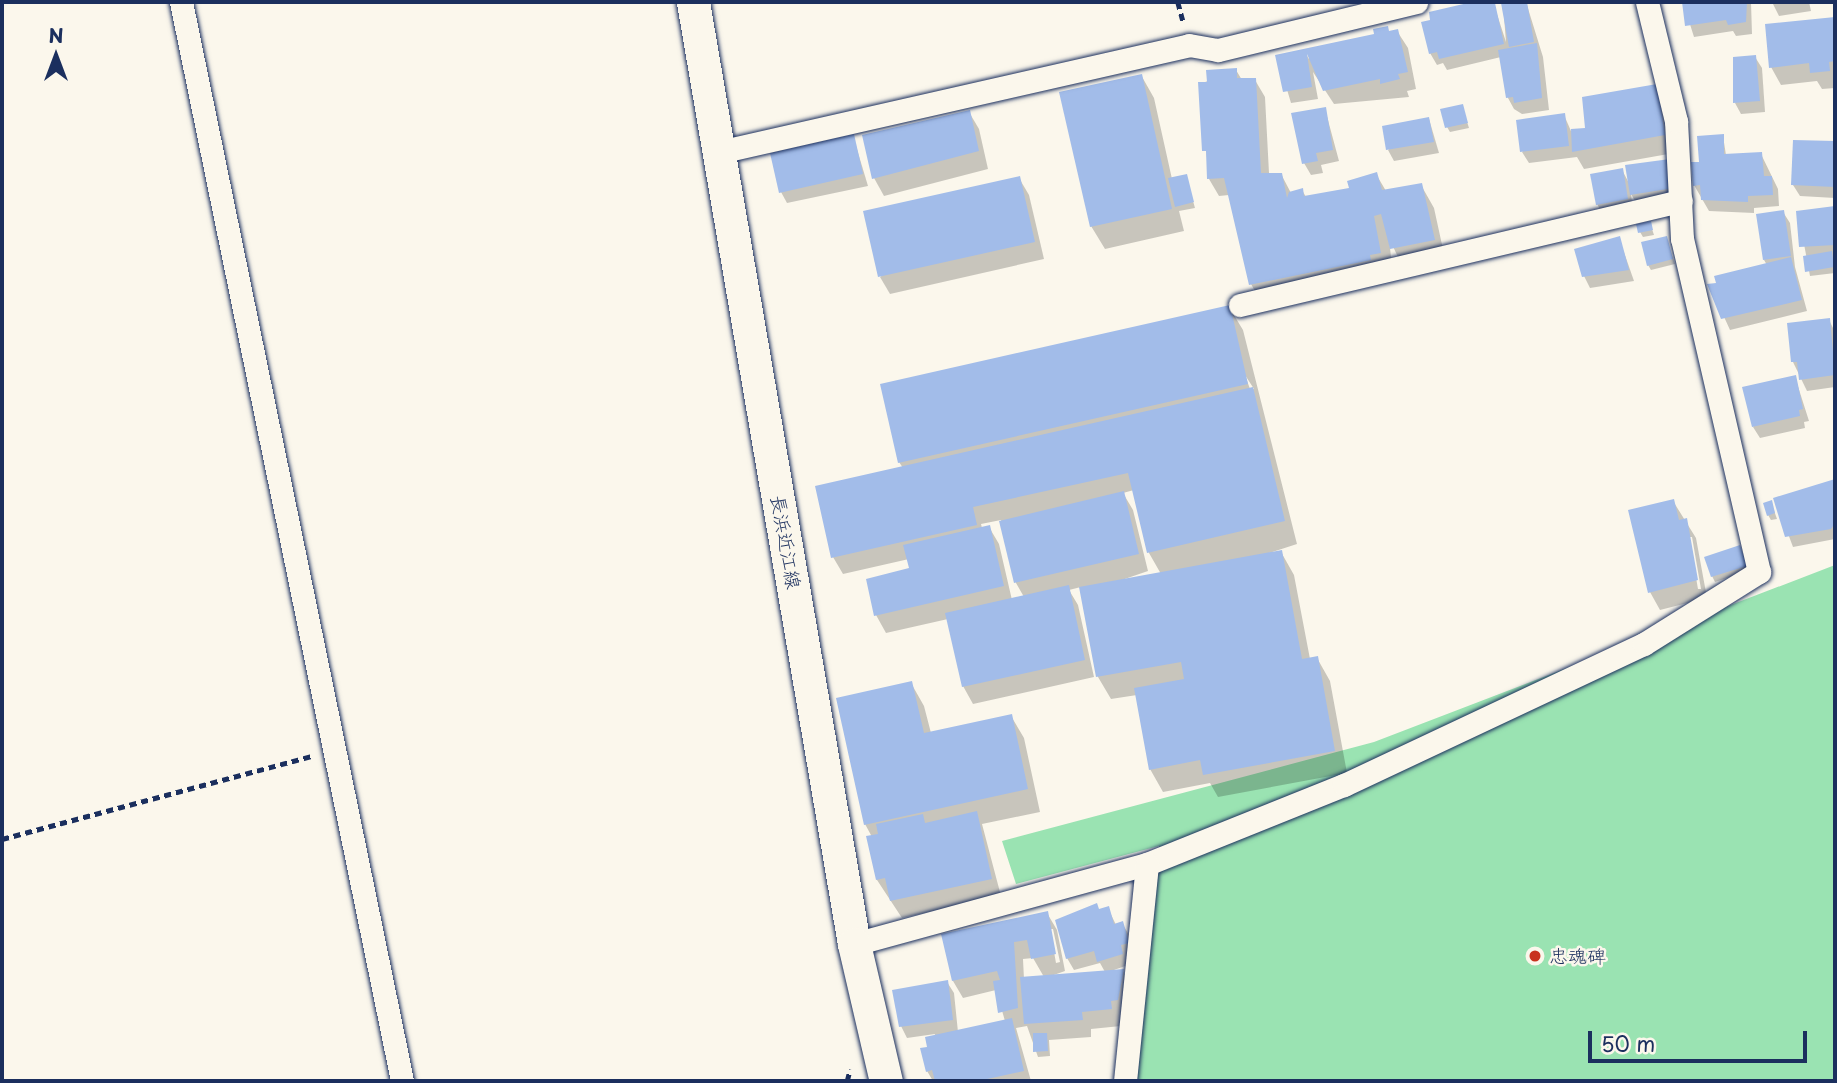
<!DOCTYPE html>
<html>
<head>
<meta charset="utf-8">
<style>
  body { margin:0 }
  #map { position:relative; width:1837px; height:1083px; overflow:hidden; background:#fbf7ec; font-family:"Playpen Sans","Klee One",sans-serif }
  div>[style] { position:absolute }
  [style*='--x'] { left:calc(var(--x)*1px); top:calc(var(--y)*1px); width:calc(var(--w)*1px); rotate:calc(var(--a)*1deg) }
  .green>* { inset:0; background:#9ae3b2 }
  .shadow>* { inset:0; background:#0003 }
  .building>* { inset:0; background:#a2bce9 }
  .path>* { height:4.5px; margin-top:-2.25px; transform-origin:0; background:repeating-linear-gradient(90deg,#1b2f5e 0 7px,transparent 0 12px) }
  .roads { filter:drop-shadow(0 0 2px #1b2f5e) drop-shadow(0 0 2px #1b2f5e) }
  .minor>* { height:23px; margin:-11.5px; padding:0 11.5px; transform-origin:11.5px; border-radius:11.5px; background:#fbf7ec }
  .secondary>* { height:33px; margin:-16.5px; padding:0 16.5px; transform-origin:16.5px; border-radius:16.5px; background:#fbf7ec }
  .dots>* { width:19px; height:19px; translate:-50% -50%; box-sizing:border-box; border:4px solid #fbf7ec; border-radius:50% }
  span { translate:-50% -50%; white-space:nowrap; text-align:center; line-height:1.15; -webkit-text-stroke:5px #fbf7ec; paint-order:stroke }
  .street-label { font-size:19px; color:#1b2f5e }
  .poi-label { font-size:19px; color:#1b2f5e }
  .left { translate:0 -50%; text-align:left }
  .frame { position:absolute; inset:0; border:4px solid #1b2f5e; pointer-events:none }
  .north { position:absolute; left:21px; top:21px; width:70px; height:70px; -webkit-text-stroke:5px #fbf7ec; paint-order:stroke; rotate:0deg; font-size:19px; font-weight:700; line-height:28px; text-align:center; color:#1b2f5e }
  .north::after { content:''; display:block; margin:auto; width:24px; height:32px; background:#1b2f5e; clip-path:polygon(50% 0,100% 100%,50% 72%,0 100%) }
  .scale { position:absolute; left:1588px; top:1031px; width:219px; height:32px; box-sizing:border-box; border:4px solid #1b2f5e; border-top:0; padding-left:9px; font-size:21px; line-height:24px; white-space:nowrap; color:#1b2f5e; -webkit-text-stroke:5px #fbf7ec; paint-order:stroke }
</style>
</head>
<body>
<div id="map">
  <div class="green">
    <div style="clip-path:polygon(1835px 565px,1835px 1081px,1137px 1081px,1159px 846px,1016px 884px,1002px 841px,1374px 742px)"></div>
  </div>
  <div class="shadow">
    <div style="clip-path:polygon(1479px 2px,1485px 7px,1494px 5px,1506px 42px,1503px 4px,1526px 2px,1543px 57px,1549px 110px,1522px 114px,1514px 109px,1508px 98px,1501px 57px,1447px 70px,1443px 63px,1437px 65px,1430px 53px,1431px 13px)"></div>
    <div style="clip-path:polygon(1683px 2px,1751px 2px,1752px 34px,1736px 36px,1733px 31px,1694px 37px)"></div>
    <div style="clip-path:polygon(1772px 2px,1809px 2px,1811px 11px,1779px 16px)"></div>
    <div style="clip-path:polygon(1835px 19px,1835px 88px,1822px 89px,1817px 81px,1781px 85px,1771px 67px,1767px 26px)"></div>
    <div style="clip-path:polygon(1375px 31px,1397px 31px,1408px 48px,1416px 89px,1407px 91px,1409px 97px,1334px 104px,1313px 72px,1318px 99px,1291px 103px,1277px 56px,1304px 51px,1309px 59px,1377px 35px)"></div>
    <div style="clip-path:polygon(1755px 57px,1762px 68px,1765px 112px,1741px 114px,1735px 103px)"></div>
    <div style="clip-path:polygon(1236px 70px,1242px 80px,1255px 80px,1265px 97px,1269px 173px,1281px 174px,1291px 193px,1302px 190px,1306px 197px,1352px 189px,1376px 174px,1386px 191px,1421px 185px,1434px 208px,1446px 263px,1405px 272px,1389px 238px,1393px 276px,1264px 307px,1251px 284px,1229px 195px,1219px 196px,1209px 179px,1200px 84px)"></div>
    <div style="clip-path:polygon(1141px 75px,1154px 98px,1172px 179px,1186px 176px,1195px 208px,1179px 211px,1184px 231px,1105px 249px,1091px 226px)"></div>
    <div style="clip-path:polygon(1656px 86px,1674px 153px,1584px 169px,1577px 157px,1529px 163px,1522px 152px,1564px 115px,1571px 131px,1587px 130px)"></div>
    <div style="clip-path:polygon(1462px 106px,1469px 128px,1450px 132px,1447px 127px)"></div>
    <div style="clip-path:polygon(1325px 109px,1339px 161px,1321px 165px,1323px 173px,1311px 175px,1304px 163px)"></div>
    <div style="clip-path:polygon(969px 112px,979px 129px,988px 169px,884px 196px,874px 178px)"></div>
    <div style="clip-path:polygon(1429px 119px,1439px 153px,1394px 161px,1388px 150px)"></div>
    <div style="clip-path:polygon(853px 136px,868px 186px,787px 203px,781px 192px)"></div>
    <div style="clip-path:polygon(1723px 136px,1726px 155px,1761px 154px,1778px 189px,1779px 206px,1754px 208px,1754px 213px,1709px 211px,1694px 185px,1701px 164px)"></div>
    <div style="clip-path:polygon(1794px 142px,1835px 146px,1835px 198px,1800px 196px,1793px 185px)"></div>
    <div style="clip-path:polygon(1669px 160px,1679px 200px,1638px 206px,1631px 194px,1633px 211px,1604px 216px,1597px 204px,1622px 170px,1629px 183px)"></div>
    <div style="clip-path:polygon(1019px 178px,1029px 195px,1044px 259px,890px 294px,880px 277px)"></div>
    <div style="clip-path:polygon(1835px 208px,1835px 273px,1810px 276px,1798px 212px)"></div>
    <div style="clip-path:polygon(1783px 212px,1790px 223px,1795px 267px,1807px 311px,1730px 330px,1710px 286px,1767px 265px,1764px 260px)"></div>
    <div style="clip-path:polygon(1650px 223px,1654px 235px,1643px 237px,1640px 232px)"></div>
    <div style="clip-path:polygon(1619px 238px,1634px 281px,1590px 288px,1584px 276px)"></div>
    <div style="clip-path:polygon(1666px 238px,1675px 264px,1651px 270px,1648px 265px)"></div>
    <div style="clip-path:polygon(evenodd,1229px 307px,1243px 330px,1297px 544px,1263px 555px,1281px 552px,1294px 575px,1310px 659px,1317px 658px,1330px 681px,1347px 773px,1218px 797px,1210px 783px,1163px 792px,1150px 769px,1137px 695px,1111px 699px,1098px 677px,1081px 587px,1069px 590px,1078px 605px,1094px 677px,973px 704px,963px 686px,948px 619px,886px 633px,876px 615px,911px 570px,909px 559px,843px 574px,833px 557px,903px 468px,899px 462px,1229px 307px,1245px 375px,1254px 389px,1250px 389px,1245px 375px,1229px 307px,1134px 490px,1149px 553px,1161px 574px,1116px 582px,1148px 571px,1133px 510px,1123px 493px,1134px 490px,1229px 307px,1001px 520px,1016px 583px,1024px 597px,1012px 600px,999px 544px,989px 527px,982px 528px,981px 524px,1001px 520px)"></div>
    <div style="clip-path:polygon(1829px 320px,1835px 332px,1835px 387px,1807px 391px,1793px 362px)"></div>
    <div style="clip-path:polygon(1795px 377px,1809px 421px,1804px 422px,1805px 428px,1760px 438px,1753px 427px)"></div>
    <div style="clip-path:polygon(1835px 481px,1835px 539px,1793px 547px,1775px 499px)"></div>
    <div style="clip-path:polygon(evenodd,1673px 501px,1696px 538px,1707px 598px,1660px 610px,1650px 592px,1673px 501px,1689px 537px,1692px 537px,1701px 589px,1698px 589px,1689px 537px)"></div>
    <div style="clip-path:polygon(1771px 502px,1777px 519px,1771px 520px,1768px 515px)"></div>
    <div style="clip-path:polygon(1743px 553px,1748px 571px,1715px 582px,1712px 576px)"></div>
    <div style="clip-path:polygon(911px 683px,924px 706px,931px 733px,1011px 716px,1024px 738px,1040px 812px,982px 824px,1001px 896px,902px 918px,877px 880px,868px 838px,872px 837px,865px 824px)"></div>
    <div style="clip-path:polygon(evenodd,1108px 908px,1116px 925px,1122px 923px,1129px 935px,1134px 954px,1126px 957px,1128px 965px,1114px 970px,1123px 971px,1133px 988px,1121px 1026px,1091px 1029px,1091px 1037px,1049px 1040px,1050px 1056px,1038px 1057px,1027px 1026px,1016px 1028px,1031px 1081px,933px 1081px,927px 1071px,935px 1034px,907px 1038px,901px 1026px,947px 982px,954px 993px,958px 1032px,1005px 1021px,996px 990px,963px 998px,953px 981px,943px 936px,1047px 913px,1057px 930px,1065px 971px,1051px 976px,1105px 972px,1100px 963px,1074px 970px,1067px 958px,1100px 911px,1108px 908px,1050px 929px,1053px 929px,1060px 962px,1056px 963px,1050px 929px,1108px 908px,1033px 958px,1044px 977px,1024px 979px,1023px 959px,1033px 958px)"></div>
  </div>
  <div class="building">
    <div style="clip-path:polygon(1472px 2px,1495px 3px,1504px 44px,1439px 59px,1437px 52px,1429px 54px,1421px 22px,1430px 20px,1429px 12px)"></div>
    <div style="clip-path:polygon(1527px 2px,1534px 42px,1509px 47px,1501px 3px)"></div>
    <div style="clip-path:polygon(1682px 2px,1747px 2px,1746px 22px,1728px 25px,1726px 20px,1685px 26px)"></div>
    <div style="clip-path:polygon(1835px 17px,1835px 61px,1829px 62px,1830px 71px,1810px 73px,1809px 63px,1769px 68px,1765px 24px)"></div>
    <div style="clip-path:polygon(1388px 26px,1389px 31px,1398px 29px,1408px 72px,1398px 74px,1400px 79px,1380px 84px,1380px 79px,1323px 91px,1307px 54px,1312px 87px,1283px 92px,1275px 55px,1374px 34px,1373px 29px)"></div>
    <div style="clip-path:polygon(1537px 43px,1542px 98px,1514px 103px,1513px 97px,1506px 98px,1498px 50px)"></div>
    <div style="clip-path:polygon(1756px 55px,1760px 101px,1733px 103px,1733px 57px)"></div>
    <div style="clip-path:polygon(1237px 68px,1237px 78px,1256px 78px,1261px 173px,1282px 173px,1287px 198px,1289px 192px,1303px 188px,1304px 196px,1349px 188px,1347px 181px,1377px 172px,1382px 190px,1422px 183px,1435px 240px,1390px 249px,1381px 214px,1374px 216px,1381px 253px,1370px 255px,1371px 260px,1249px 285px,1224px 178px,1207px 179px,1206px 151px,1202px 151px,1198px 82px,1207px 82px,1206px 70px)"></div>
    <div style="clip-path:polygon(1142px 74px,1172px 209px,1090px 227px,1059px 92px)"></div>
    <div style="clip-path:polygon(1657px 84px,1665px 135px,1572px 152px,1571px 129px,1585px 128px,1582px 97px)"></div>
    <div style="clip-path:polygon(1463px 104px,1468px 123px,1445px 128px,1440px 109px)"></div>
    <div style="clip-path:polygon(1326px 107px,1333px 150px,1316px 153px,1318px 161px,1302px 164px,1291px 113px)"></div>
    <div style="clip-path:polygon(970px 110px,979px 151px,872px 179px,862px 135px)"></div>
    <div style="clip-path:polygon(1565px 113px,1569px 146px,1520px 152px,1516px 120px)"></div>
    <div style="clip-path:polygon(1429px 117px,1434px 142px,1386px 150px,1382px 126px)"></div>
    <div style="clip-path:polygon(854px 134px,863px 174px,779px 193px,770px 153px)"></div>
    <div style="clip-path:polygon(1724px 134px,1724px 154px,1762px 152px,1764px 176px,1772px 176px,1773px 195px,1748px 196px,1748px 202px,1701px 200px,1700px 185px,1693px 186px,1691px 162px,1699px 162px,1697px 136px)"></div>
    <div style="clip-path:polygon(1793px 140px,1835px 141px,1835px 187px,1791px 185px)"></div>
    <div style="clip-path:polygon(1670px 159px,1674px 188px,1630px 195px,1625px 165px)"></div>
    <div style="clip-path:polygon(1623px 168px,1628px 199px,1596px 205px,1590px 174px)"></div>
    <div style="clip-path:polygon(1187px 174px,1194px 202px,1175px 207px,1168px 178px)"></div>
    <div style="clip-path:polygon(1020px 176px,1035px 242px,878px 277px,863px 211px)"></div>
    <div style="clip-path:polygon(1835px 206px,1835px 245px,1799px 247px,1796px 211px)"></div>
    <div style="clip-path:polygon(1784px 210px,1791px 256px,1763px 260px,1756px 214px)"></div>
    <div style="clip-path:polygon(1651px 221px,1653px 230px,1638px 233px,1636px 224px)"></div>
    <div style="clip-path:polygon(1620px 236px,1629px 270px,1582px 277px,1574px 249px)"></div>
    <div style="clip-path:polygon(1667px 236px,1673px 259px,1647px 266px,1641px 242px)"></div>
    <div style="clip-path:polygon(1832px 251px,1834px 267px,1805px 272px,1803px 256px)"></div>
    <div style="clip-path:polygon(1791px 257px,1802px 300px,1721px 319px,1707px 284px,1716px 283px,1714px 276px)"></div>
    <div style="clip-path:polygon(1230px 305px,1248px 384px,898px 463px,880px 384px)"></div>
    <div style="clip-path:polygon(1830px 318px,1835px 375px,1799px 380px,1797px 362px,1791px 362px,1787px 323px)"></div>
    <div style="clip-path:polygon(1796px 375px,1803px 409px,1799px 410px,1800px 416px,1752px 427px,1742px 387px)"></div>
    <div style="clip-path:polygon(1253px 387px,1285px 521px,1147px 553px,1128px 473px,973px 507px,977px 525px,831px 558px,815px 486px)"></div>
    <div style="clip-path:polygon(1835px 479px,1835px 523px,1831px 529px,1785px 537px,1773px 498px)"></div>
    <div style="clip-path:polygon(1124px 491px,1139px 554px,1014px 583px,999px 521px)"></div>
    <div style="clip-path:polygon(1674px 499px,1679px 520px,1687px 518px,1698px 580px,1648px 593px,1628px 510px)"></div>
    <div style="clip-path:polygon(1772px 500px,1775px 513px,1767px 516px,1763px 503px)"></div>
    <div style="clip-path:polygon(990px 525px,1004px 586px,874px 616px,866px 579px,909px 568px,903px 545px)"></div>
    <div style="clip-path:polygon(1740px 545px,1747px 566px,1711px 577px,1704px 557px)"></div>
    <div style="clip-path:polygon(1282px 550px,1302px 659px,1318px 656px,1335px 751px,1203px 775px,1200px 760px,1149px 770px,1134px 688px,1184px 679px,1181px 662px,1096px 677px,1079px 587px)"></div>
    <div style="clip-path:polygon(1069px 585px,1085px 660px,962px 687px,945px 613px)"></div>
    <div style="clip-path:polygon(912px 681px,924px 733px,1012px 714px,1028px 789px,864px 825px,836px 698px)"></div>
    <div style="clip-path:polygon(977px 811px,992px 879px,890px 901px,885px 878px,876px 880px,866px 836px,878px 834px,876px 824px,923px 814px,925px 823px)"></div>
    <div style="clip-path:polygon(1097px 903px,1099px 909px,1109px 906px,1114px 924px,1123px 921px,1129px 943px,1121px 945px,1123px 954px,1097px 962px,1094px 951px,1066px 959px,1055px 920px)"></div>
    <div style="clip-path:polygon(1048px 911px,1056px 954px,1031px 959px,1027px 940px,1014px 942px,1018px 1008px,998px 1013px,993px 981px,1000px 980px,997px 971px,952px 981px,941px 934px)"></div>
    <div style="clip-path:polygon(1124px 969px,1118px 1000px,1111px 1001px,1112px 1009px,1082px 1012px,1083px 1020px,1024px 1024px,1020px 977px)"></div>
    <div style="clip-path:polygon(948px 980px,953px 1020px,899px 1027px,892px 990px)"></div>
    <div style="clip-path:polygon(1012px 1018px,1024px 1071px,978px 1081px,935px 1081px,932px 1070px,926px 1072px,920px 1048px,927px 1047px,925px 1037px)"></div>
    <div style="clip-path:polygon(1033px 1033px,1047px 1033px,1048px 1051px,1033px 1052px)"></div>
  </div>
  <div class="path">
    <div style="--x:1178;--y:2;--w:20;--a:75"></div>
    <div style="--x:2;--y:839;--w:321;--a:-15"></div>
    <div style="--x:847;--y:1081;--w:12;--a:-76"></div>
  </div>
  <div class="roads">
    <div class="minor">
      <div style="--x:181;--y:2;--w:1101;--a:78.42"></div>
      <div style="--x:719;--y:152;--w:482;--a:-12.8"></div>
      <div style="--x:1189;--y:45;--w:29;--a:10"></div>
      <div style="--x:1218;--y:50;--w:204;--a:-13.6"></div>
      <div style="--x:1240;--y:305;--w:453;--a:-13.3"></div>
      <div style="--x:854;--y:944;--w:304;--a:-15.3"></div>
      <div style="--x:1147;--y:864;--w:212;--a:-21.9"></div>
      <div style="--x:1344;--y:785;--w:331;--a:-25.2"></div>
      <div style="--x:1644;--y:644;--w:136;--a:-32.1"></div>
      <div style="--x:1759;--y:572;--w:342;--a:-103"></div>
      <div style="--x:1682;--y:239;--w:118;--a:-92.9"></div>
      <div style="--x:1676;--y:121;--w:122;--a:-103.7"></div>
      <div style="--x:1125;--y:1081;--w:218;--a:-84.2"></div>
    </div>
    <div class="secondary">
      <div style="--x:693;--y:2;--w:956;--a:80.3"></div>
      <div style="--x:854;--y:944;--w:141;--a:76.9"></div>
    </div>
  </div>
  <div class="dots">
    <div style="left:1535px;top:956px;background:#c8321e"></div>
  </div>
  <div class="street-label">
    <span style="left:786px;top:542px;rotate:80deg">長浜近江線</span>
  </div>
  <div class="poi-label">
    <span class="left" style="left:1549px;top:956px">忠魂碑</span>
  </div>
  <div class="frame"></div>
  <div class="north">N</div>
  <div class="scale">50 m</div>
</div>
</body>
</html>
